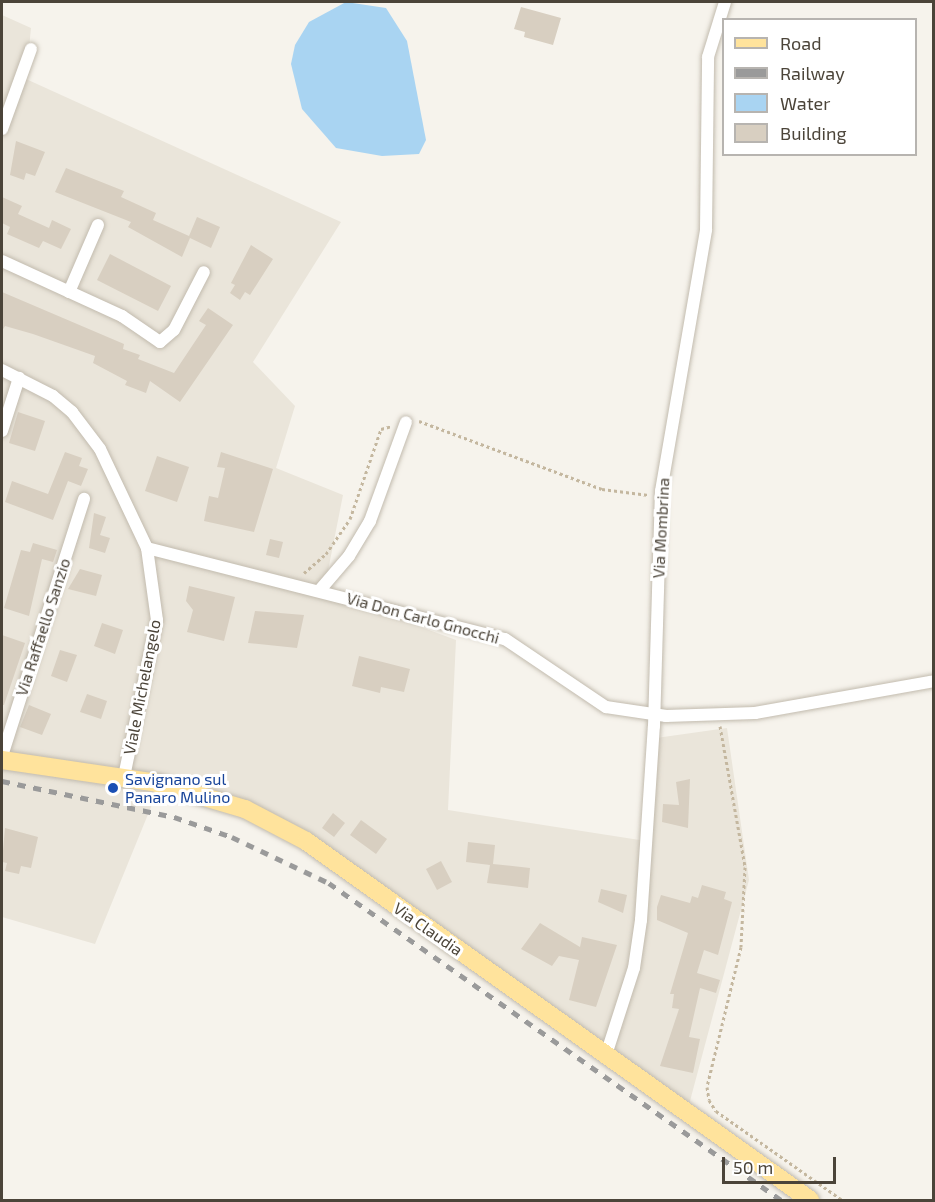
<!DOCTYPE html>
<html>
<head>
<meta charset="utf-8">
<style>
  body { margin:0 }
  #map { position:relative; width:935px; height:1202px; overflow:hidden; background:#f6f3ec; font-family:"Exo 2",sans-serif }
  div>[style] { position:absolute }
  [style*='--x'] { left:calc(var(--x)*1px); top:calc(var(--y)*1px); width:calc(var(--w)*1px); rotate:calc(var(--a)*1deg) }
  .residential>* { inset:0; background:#eae5da }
  .water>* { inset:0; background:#a9d4f2 }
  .building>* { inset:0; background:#d8cfc1 }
  .path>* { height:3px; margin-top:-1.5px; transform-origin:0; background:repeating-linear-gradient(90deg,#c4b79f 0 3px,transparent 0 6px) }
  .roads { filter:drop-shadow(0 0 2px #c2bbae) drop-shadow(0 0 2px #c2bbae) }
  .street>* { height:12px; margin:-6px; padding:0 6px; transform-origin:6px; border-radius:6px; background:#fff }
  .primary>* { height:18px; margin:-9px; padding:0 9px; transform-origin:9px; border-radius:9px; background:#ffe39c }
  .rail>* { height:4.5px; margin-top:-2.25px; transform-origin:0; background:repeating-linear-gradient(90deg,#9a9a9a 0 8px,transparent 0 16px) }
  .dots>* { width:16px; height:16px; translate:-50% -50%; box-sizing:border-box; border:3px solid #fff; border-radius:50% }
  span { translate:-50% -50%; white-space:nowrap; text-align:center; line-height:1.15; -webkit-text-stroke:6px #fff; paint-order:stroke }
  .street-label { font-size:16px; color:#4b4439 }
  .transit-label { font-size:16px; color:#164399 }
  .left { translate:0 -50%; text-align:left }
  .frame { position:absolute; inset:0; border:3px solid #4b4439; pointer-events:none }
  .legend { position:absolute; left:722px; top:18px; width:195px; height:138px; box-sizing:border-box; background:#fff; border:2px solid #b7b4b0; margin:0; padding:8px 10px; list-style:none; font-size:18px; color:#4b4439 }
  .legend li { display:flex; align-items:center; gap:12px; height:30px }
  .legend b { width:30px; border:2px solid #b7b4b0 }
  .scale { position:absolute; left:722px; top:1157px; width:114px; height:27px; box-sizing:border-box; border:3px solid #4b4439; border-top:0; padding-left:8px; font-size:18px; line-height:21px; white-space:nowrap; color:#4b4439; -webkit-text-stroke:4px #fff; paint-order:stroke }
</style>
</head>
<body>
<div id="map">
  <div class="residential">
    <div style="clip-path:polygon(2px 15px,31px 28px,26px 79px,341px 222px,253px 362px,295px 406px,276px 468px,343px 495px,324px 591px,456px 640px,448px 810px,646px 841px,649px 739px,727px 728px,749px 880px,686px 1116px,317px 850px,246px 814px,160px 785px,95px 944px,2px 917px)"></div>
  </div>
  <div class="water">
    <div style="clip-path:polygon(346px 2px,386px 8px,407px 41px,426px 140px,419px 154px,382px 156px,336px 148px,302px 109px,291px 64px,295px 45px,309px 22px)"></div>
  </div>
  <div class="building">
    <div style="clip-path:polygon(521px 7px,561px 18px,553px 45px,524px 37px,525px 32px,514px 29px)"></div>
    <div style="clip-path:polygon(16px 141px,45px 152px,35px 176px,26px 173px,24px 180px,10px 175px)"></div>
    <div style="clip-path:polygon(66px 168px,124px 191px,121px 197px,156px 213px,153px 220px,189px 236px,197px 217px,220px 227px,211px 248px,190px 238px,182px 257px,128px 227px,131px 222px,55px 192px)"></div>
    <div style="clip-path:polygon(2px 197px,22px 206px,18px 214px,49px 228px,52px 220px,71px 229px,61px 249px,43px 241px,39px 248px,7px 234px,10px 227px,2px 223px)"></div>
    <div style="clip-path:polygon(251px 245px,273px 259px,250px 295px,245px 292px,240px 300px,230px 293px,235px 285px,231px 283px)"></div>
    <div style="clip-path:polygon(110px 254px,171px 286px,158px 311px,97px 280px)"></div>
    <div style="clip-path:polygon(2px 292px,124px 344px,123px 349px,140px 355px,138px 359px,174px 373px,206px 325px,199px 321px,208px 308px,233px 325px,180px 402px,150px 381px,146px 393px,125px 385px,127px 381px,93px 363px,95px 356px,33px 334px,5px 326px,2px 331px)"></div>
    <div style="clip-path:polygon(18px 412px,45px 421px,35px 451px,9px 443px)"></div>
    <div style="clip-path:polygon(65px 452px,82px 458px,79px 466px,88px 469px,81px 486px,68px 481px,53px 520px,5px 502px,12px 481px,48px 494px)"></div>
    <div style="clip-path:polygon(221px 452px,273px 469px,254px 532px,204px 521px,209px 496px,218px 498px,225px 468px,217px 467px)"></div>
    <div style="clip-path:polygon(157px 456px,189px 467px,177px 502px,145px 491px)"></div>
    <div style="clip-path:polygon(94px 513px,106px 517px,100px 535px,110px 538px,105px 553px,89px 548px)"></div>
    <div style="clip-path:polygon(270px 539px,283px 542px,279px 558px,266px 555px)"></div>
    <div style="clip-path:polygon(33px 543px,57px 550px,53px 562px,42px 559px,29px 616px,4px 608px,21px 550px,30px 552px)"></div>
    <div style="clip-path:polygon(80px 569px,102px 575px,96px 596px,68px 589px)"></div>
    <div style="clip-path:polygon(189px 586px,235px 597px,224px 641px,187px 632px,193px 610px,186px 601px)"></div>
    <div style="clip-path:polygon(255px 611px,304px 615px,297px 648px,248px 643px)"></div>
    <div style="clip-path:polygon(102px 623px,123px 630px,115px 654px,94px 646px)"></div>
    <div style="clip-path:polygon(2px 635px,25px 643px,4px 705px,2px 705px)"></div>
    <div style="clip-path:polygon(60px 650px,77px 655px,67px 682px,51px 676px)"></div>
    <div style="clip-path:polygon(359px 656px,410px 669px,404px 692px,381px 687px,380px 693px,352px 686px)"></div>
    <div style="clip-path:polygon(87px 694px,107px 701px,101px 719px,80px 712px)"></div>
    <div style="clip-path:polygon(29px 705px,51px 714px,42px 735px,20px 727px)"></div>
    <div style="clip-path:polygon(690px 779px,688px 828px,662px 822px,663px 804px,679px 805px,676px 782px)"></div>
    <div style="clip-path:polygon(333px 813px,345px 823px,334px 837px,322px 828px)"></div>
    <div style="clip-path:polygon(361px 820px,387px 839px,376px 854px,350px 835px)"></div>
    <div style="clip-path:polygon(5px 828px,38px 837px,31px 868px,21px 866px,19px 874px,5px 871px,7px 863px,2px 862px)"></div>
    <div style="clip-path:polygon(468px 842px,495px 845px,493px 864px,530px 868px,528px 888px,487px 883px,490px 865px,466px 862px)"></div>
    <div style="clip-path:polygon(441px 861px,452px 882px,437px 890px,426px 869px)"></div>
    <div style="clip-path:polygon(702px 885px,726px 892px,724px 899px,732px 902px,718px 955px,704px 950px,697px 973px,720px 980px,716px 993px,700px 988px,689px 1037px,700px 1039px,693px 1073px,660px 1066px,679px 1009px,672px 1008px,674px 994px,670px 994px,688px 933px,657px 920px,657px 907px,661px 895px,690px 903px,692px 896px,698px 898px)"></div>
    <div style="clip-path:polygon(601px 889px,627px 895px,623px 913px,598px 902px)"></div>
    <div style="clip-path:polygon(540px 923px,580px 947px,582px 937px,617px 945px,596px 1007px,569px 1000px,579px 960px,559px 956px,552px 966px,521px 949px)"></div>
  </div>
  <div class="path">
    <div style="--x:419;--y:421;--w:195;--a:20.4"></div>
    <div style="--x:602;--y:489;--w:47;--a:7.3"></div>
    <div style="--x:304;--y:573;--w:29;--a:-41"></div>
    <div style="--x:326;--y:554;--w:42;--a:-55.6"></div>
    <div style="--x:350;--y:519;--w:95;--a:-71"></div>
    <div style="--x:381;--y:429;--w:11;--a:-15"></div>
    <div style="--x:720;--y:726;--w:143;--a:79.9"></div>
    <div style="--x:745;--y:867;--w:80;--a:92.9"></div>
    <div style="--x:741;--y:947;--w:144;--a:103.7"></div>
    <div style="--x:707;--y:1087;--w:13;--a:81"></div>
    <div style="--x:709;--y:1100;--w:13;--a:58"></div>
    <div style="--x:716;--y:1111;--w:154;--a:35.2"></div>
  </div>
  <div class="roads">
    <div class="street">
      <div style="--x:2;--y:129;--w:85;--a:-70.1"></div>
      <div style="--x:2;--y:261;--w:132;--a:24.6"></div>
      <div style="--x:122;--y:316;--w:46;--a:34.4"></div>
      <div style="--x:160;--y:342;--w:18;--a:-41"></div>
      <div style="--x:174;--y:330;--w:65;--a:-62.7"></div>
      <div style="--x:69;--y:292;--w:73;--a:-66.6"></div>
      <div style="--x:2;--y:370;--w:57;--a:27"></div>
      <div style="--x:53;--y:396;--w:25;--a:40"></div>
      <div style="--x:72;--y:412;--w:46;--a:52.9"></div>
      <div style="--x:100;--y:449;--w:110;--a:64.6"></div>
      <div style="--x:147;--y:548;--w:73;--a:82.1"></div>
      <div style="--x:157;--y:620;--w:160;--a:101.9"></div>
      <div style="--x:2;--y:431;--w:56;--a:-72.2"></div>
      <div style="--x:147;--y:548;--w:369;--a:14.3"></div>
      <div style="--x:505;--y:639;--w:122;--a:34"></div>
      <div style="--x:606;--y:707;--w:61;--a:8.5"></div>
      <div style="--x:666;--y:716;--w:89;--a:-1.9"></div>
      <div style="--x:755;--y:713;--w:182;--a:-10.1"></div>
      <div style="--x:319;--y:591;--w:46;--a:-49.4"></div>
      <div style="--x:349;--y:556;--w:41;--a:-59"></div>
      <div style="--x:370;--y:521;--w:105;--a:-70"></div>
      <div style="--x:2;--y:756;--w:270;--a:-72.3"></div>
      <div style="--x:606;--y:1055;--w:91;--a:-72.2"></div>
      <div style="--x:634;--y:968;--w:49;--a:-81.7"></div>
      <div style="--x:641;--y:920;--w:194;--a:-86.2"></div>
      <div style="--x:654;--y:726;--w:235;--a:-88.3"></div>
      <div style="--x:661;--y:491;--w:265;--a:-80.2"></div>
      <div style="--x:706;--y:230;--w:173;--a:-89.3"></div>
      <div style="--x:708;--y:57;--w:58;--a:-72.8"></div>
    </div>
    <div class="primary">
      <div style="--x:2;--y:760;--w:157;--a:8.4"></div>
      <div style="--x:157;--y:783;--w:92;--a:16.5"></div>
      <div style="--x:245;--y:809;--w:69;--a:27.7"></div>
      <div style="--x:306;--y:841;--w:619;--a:35.46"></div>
    </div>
  </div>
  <div class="rail">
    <div style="--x:2;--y:781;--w:176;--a:11.8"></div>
    <div style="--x:174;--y:817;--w:61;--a:19"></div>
    <div style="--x:232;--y:837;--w:107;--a:25.4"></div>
    <div style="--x:329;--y:883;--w:552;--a:35.04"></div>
  </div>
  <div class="dots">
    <div style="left:113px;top:788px;background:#1a4fb4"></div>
  </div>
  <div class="street-label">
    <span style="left:661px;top:528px;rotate:-87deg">Via Mombrina</span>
    <span style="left:423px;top:618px;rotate:15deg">Via Don Carlo Gnocchi</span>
    <span style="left:43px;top:627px;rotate:-72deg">Via Raffaello Sanzio</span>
    <span style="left:142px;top:687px;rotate:-79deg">Viale Michelangelo</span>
    <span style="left:428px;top:929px;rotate:35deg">Via Claudia</span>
  </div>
  <div class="transit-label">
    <span class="left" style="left:125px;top:788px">Savignano sul<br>Panaro Mulino</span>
  </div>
  <div class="frame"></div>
  <ul class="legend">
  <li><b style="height:8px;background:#ffe39c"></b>Road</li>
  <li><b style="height:8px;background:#9a9a9a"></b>Railway</li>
  <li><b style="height:16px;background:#a9d4f2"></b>Water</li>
  <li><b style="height:16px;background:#d8cfc1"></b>Building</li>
  </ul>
  <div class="scale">50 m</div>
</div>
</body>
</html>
